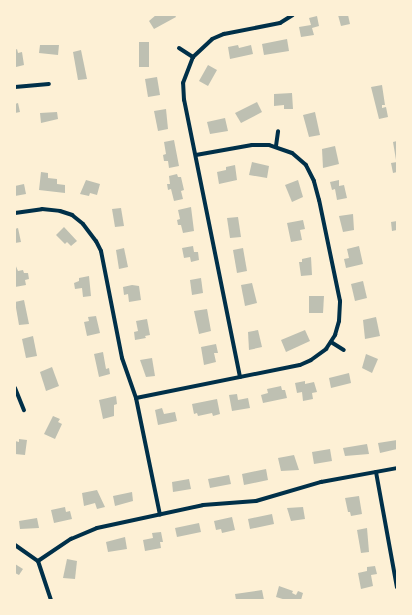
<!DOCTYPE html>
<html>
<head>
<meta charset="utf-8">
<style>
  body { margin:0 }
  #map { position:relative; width:412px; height:615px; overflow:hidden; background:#fdf0d5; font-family:Poppins,sans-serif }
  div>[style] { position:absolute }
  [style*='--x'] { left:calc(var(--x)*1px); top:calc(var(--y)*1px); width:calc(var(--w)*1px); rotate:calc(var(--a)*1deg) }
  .building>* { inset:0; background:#bec0b2 }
  .minor>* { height:4px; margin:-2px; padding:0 2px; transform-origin:2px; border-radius:2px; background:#003049 }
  span { translate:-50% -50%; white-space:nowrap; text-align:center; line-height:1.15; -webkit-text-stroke:4px #fdf0d5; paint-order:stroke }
  .frame { position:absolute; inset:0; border:16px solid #fdf0d5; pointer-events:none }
</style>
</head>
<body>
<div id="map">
  <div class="building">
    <div style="clip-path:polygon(156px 15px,175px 15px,176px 17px,154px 29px,149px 21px)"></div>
    <div style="clip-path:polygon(338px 15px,348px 15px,350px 24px,341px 26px)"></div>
    <div style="clip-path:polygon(317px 16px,319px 26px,312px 28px,314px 35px,301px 37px,299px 27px,311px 25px,309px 18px)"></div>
    <div style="clip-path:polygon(287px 39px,289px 51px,264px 55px,262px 44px)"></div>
    <div style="clip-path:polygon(139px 42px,149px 42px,149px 67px,139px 67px)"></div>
    <div style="clip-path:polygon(40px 45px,59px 45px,58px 55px,39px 53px)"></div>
    <div style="clip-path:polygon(238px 45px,239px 48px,251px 45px,253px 54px,230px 59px,228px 47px)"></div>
    <div style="clip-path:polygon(17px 49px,18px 53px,22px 52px,24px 65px,16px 67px,15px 50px)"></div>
    <div style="clip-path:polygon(81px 50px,87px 79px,78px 80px,73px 52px)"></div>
    <div style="clip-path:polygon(208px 65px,217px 70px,208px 86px,199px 81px)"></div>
    <div style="clip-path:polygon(157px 77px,160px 95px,148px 97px,145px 79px)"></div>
    <div style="clip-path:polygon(382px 85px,385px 105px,382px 105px,382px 108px,386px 107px,388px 117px,379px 119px,371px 87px)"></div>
    <div style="clip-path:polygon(292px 93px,293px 109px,284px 109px,284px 105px,274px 106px,274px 94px)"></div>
    <div style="clip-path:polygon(257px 102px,262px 112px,241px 123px,235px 113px)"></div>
    <div style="clip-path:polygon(18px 103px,20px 112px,15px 113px,15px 104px)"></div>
    <div style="clip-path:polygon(166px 109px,168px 129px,158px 131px,154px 111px)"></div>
    <div style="clip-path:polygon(57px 112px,58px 119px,41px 123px,40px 113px)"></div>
    <div style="clip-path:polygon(315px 112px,320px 135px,309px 137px,303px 115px)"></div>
    <div style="clip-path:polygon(225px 118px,228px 131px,210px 134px,207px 122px)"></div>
    <div style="clip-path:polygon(174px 140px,179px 166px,169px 168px,168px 161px,164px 161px,163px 155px,166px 154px,164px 142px)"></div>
    <div style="clip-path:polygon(397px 141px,397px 160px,396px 160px,393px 142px)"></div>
    <div style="clip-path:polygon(335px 146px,339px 164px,323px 168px,322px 149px)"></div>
    <div style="clip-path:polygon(252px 162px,269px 166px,267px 178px,249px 175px)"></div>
    <div style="clip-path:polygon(397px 162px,397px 172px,393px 173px,391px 163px)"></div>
    <div style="clip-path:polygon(235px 165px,237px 180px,219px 184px,217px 172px,226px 170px,226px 167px)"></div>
    <div style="clip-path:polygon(41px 172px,48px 173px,48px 178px,57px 179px,57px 184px,65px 185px,65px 193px,39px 190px)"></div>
    <div style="clip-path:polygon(177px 174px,178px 177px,181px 177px,184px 190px,181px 191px,183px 199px,174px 201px,171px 189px,168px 190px,167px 184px,170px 184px,169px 176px)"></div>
    <div style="clip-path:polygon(86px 180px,100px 184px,97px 195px,90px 193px,89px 196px,80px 194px)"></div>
    <div style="clip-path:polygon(298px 180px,303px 197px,292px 202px,285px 185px)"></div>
    <div style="clip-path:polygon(339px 180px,339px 186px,344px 185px,347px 198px,337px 200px,335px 189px,332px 190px,330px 182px)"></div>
    <div style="clip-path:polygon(24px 184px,26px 194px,15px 196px,15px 186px)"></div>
    <div style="clip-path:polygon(191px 207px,194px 231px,183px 233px,181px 225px,178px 225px,177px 220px,180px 219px,178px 210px)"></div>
    <div style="clip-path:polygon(121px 208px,124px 226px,115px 227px,112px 209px)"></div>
    <div style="clip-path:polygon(353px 214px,354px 230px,343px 232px,339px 216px)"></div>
    <div style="clip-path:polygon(238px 217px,241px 237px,230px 238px,227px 218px)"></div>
    <div style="clip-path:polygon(303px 220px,305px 229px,300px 230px,302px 240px,291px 242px,287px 223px)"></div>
    <div style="clip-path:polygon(397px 221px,397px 230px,392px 231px,391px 222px)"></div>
    <div style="clip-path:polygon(64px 227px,77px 241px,71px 246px,67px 242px,65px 244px,56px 235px)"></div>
    <div style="clip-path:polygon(18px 228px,21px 242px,15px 243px,15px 229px)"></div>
    <div style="clip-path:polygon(193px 246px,194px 252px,198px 252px,199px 260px,191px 262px,190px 257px,184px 258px,182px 248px)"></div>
    <div style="clip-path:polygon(359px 246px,363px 264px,346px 268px,344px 259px,349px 258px,347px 249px)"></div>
    <div style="clip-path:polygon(124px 248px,128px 267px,119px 269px,116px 250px)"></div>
    <div style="clip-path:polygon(243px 248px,247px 271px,237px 273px,233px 250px)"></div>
    <div style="clip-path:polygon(311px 257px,312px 275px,301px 276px,299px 262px,302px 262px,302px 259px)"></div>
    <div style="clip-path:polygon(15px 264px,18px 271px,23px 270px,24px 273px,28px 273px,29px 279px,25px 280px,26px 285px,15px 287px)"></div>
    <div style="clip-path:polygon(89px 276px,91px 296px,83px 297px,82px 288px,75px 289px,74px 283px,79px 281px,79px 278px)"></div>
    <div style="clip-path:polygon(201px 278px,203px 293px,192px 295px,190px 280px)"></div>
    <div style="clip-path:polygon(363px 281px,367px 298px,355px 301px,351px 284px)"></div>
    <div style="clip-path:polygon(252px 283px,257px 303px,245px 306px,241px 285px)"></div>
    <div style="clip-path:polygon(132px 285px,139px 286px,141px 300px,129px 302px,128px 294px,124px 295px,123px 287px)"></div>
    <div style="clip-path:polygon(309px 296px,324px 296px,323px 313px,309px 313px)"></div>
    <div style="clip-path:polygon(24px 300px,29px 324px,19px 325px,15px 302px)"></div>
    <div style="clip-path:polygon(207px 309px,211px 331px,199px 334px,194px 311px)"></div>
    <div style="clip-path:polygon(96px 316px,100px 333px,87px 336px,84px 322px,89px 321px,88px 317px)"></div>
    <div style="clip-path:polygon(376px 317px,380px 336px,365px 339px,363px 320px)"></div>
    <div style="clip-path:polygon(147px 319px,150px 335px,145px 336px,146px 338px,135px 340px,134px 332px,138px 331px,136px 321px)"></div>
    <div style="clip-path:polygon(258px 330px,262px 347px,249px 350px,248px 332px)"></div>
    <div style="clip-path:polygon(305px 330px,310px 341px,286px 352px,281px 340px)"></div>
    <div style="clip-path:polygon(33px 336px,37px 356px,26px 358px,22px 339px)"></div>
    <div style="clip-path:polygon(216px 344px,218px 353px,214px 353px,216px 362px,204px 365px,201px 347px)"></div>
    <div style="clip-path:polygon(103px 352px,106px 369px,109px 368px,110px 374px,99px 377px,94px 354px)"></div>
    <div style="clip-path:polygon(366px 354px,378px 359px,372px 373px,362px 368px)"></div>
    <div style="clip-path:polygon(152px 358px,155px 376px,146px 377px,140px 360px)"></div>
    <div style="clip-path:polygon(52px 367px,59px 386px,46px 391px,40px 372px)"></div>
    <div style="clip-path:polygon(349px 373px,351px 383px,331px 388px,329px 378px)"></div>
    <div style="clip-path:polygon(305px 381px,305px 384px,314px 382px,317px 392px,312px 393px,313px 399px,303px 401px,302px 392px,297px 393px,295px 383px)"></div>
    <div style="clip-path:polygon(281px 386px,282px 390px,285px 390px,287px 398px,263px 403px,261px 395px,268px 393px,267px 389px)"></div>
    <div style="clip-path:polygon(237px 394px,238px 400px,248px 398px,250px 408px,232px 411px,229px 395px)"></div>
    <div style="clip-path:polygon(116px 396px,117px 404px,114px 405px,114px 416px,103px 419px,99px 400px)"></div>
    <div style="clip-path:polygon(217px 399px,220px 414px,213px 416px,212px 413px,198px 416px,197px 413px,194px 414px,192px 404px)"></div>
    <div style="clip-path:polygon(162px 408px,164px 414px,175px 412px,177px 421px,158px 425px,155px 410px)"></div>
    <div style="clip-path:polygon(53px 416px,60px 419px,58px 422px,62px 424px,55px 439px,44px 434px)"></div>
    <div style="clip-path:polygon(19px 439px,27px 440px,25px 455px,15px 454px,15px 441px,19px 442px)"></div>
    <div style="clip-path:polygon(397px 440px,397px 449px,380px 453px,378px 443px)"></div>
    <div style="clip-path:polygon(367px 444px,369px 454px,345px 456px,343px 448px)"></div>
    <div style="clip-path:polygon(330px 449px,332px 461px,314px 464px,312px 452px)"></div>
    <div style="clip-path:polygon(294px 455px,299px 470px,281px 471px,278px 458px)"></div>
    <div style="clip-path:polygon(266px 469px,268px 480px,244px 485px,242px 474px)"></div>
    <div style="clip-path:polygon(229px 475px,231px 484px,210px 488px,208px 479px)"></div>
    <div style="clip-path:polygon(189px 479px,191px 489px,173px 492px,172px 482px)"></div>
    <div style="clip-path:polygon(97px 490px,105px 507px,97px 509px,95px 503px,84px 506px,82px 493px)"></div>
    <div style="clip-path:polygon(132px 492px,133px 501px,115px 506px,113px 496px)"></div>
    <div style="clip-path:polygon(359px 496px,362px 514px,351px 516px,350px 512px,348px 512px,345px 498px)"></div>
    <div style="clip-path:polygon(65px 507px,66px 512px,70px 511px,72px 519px,54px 523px,51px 510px)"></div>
    <div style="clip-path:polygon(303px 507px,305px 519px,291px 521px,287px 508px)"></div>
    <div style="clip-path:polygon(272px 514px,274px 524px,250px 529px,248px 519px)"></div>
    <div style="clip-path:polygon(232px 517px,235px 530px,222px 533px,221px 529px,216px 530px,214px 521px)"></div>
    <div style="clip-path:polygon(37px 518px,39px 528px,20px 529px,19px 521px)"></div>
    <div style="clip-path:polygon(199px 523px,201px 532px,177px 537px,175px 528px)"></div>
    <div style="clip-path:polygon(367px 528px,369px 552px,361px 553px,357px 530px)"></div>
    <div style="clip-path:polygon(161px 532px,163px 542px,160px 542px,161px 548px,145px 551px,143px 540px,153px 538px,152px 533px)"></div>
    <div style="clip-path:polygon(125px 537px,127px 549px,108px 552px,106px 542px)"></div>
    <div style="clip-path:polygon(67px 559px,77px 561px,75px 579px,63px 578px)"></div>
    <div style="clip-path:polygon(15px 564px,23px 569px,19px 575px,15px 573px)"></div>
    <div style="clip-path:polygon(375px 566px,377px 574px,371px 575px,373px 586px,361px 589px,358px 573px,367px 571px,367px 567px)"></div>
    <div style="clip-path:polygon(279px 586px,293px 591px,292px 593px,296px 595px,298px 591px,303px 593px,301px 600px,286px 600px,276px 597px)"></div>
    <div style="clip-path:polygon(262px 590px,264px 600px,236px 600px,235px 594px)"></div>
  </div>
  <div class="minor">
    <div style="--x:179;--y:48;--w:17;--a:33"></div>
    <div style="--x:15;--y:87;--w:34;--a:-5"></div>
    <div style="--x:276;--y:146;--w:15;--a:-82"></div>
    <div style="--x:15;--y:213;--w:27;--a:-8"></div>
    <div style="--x:42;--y:209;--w:18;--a:6"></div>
    <div style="--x:60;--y:211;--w:13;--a:18"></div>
    <div style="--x:72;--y:215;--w:14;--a:39"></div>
    <div style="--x:83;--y:224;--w:21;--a:53"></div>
    <div style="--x:96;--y:241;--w:11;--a:63"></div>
    <div style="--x:101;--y:251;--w:109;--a:78.9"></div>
    <div style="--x:122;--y:358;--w:42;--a:70.7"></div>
    <div style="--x:136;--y:398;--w:119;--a:78.4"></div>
    <div style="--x:331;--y:342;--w:15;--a:32"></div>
    <div style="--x:240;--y:377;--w:283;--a:-101.4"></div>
    <div style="--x:184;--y:100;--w:17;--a:-93"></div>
    <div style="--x:183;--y:83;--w:28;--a:-69"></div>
    <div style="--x:193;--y:57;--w:26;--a:-43"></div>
    <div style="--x:212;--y:39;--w:13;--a:-23"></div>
    <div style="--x:224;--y:34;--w:57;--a:-11.1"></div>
    <div style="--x:280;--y:23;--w:15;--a:-32"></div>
    <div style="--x:15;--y:388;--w:24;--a:68"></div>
    <div style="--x:136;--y:398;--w:167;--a:-11.4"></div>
    <div style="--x:300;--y:365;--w:12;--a:-24"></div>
    <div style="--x:311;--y:360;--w:19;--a:-36"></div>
    <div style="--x:326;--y:349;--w:17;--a:-57"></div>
    <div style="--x:335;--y:335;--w:15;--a:-74"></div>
    <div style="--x:339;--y:321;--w:20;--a:-87"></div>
    <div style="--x:340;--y:301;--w:103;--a:-101.7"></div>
    <div style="--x:319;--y:200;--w:20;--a:-105"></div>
    <div style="--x:314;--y:181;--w:18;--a:-117"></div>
    <div style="--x:306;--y:165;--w:18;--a:-139"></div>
    <div style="--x:292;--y:153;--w:24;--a:-161"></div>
    <div style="--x:269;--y:145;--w:17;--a:180"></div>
    <div style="--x:252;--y:145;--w:57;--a:169.9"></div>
    <div style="--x:376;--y:472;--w:117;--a:79.7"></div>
    <div style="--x:15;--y:545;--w:28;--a:35"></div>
    <div style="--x:38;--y:561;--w:41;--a:71.6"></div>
    <div style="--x:38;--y:561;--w:40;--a:-34"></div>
    <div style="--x:71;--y:539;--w:28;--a:-23"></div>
    <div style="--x:97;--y:528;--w:108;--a:-12.2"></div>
    <div style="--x:203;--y:505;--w:53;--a:-4.3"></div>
    <div style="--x:256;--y:501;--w:68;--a:-16.3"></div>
    <div style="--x:321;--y:482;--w:77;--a:-10.4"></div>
  </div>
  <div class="frame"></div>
</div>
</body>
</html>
